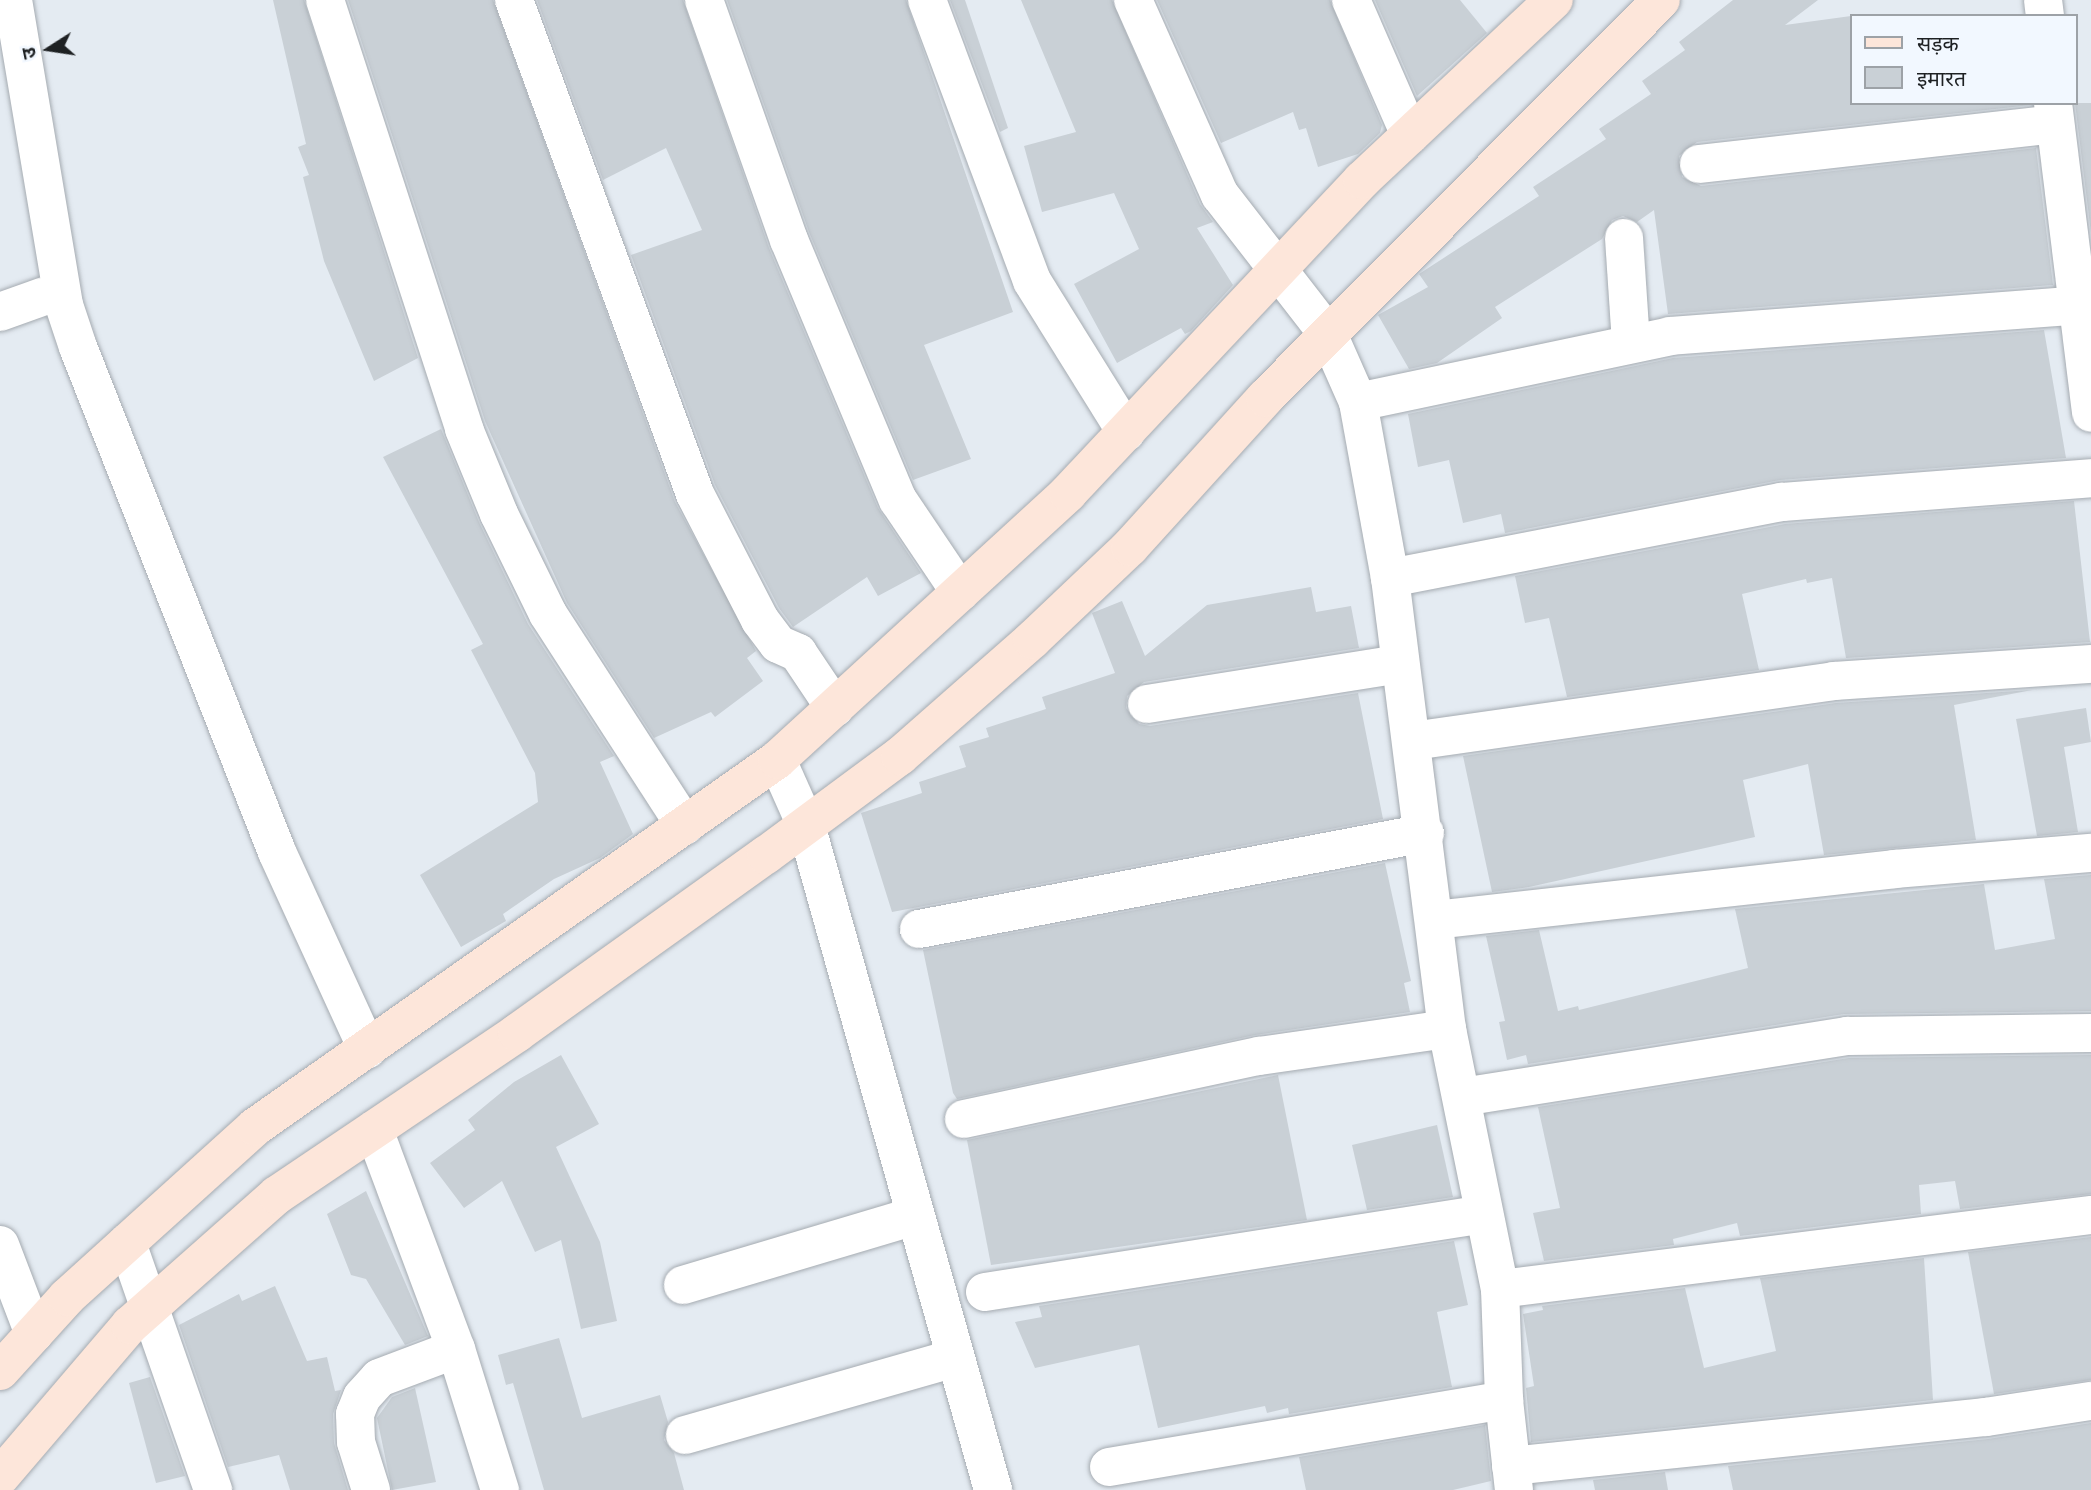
<!DOCTYPE html>
<html>
<head>
<meta charset="utf-8">
<style>
  body { margin:0 }
  #map { position:relative; width:2091px; height:1490px; overflow:hidden; background:#e4ebf2; font-family:"Noto Sans","Noto Sans Devanagari",sans-serif }
  div>[style] { position:absolute }
  [style*='--x'] { left:calc(var(--x)*1px); top:calc(var(--y)*1px); width:calc(var(--w)*1px); rotate:calc(var(--a)*1deg) }
  .building>* { inset:0; background:#c9d0d6 }
  .roads { filter:drop-shadow(0 0 2px #a5abb1) drop-shadow(0 0 2px #a5abb1) }
  .street>* { height:38px; margin:-19px; padding:0 19px; transform-origin:19px; border-radius:19px; background:#fff }
  .secondary>* { height:38px; margin:-19px; padding:0 19px; transform-origin:19px; border-radius:19px; background:#fde6da }
  span { translate:-50% -50%; white-space:nowrap; text-align:center; line-height:1.15; -webkit-text-stroke:7px #f2f8ff; paint-order:stroke }
  .legend { position:absolute; left:1850px; top:14px; width:228px; height:91px; box-sizing:border-box; background:#f2f8ff; border:2px solid #9da2a7; margin:0; padding:9px 12px; list-style:none; font-size:21px; color:#1e2123 }
  .legend li { display:flex; align-items:center; gap:14px; height:35px }
  .legend b { width:35px; border:2px solid #9da2a7 }
  .north { position:absolute; left:14px; top:14px; width:70px; height:70px; -webkit-text-stroke:5px #f2f8ff; paint-order:stroke; rotate:258deg; font-size:19px; font-weight:700; line-height:28px; text-align:center; color:#1e2123 }
  .north::after { content:''; display:block; margin:auto; width:24px; height:32px; background:#1e2123; clip-path:polygon(50% 0,100% 100%,50% 72%,0 100%) }
</style>
</head>
<body>
<div id="map">
  <div class="building">
    <div style="clip-path:polygon(273px 0,304px 0,418px 358px,374px 381px,324px 261px,303px 177px,309px 175px,298px 147px,306px 144px)"></div>
    <div style="clip-path:polygon(348px 0,493px 0,675px 502px,756px 651px,747px 658px,763px 681px,715px 717px,711px 712px,654px 738px,567px 603px,485px 421px)"></div>
    <div style="clip-path:polygon(537px 0,683px 0,769px 248px,878px 508px,921px 573px,878px 596px,867px 577px,793px 627px,779px 608px,715px 485px,631px 255px,702px 230px,666px 148px,603px 180px)"></div>
    <div style="clip-path:polygon(727px 0,906px 0,1013px 312px,924px 345px,971px 459px,913px 480px,809px 232px)"></div>
    <div style="clip-path:polygon(950px 0,965px 0,1008px 128px,1000px 132px)"></div>
    <div style="clip-path:polygon(1021px 0,1112px 0,1200px 204px,1213px 222px,1197px 228px,1233px 285px,1191px 331px,1185px 334px,1181px 328px,1117px 363px,1074px 284px,1139px 249px,1114px 193px,1042px 212px,1024px 146px,1076px 132px)"></div>
    <div style="clip-path:polygon(1157px 0,1330px 0,1382px 125px,1380px 133px,1358px 154px,1318px 167px,1306px 128px,1299px 130px,1293px 112px,1221px 143px)"></div>
    <div style="clip-path:polygon(1375px 0,1460px 0,1487px 33px,1417px 96px)"></div>
    <div style="clip-path:polygon(1733px 0,1818px 0,1785px 25px,1851px 16px,1851px 103px,2031px 105px,1697px 142px,1679px 156px,1682px 177px,1701px 186px,2036px 148px,2053px 285px,1668px 314px,1654px 210px,1637px 222px,1623px 216px,1612px 220px,1602px 239px,1495px 307px,1502px 318px,1437px 363px,1409px 369px,1378px 315px,1428px 287px,1419px 274px,1539px 196px,1533px 187px,1606px 139px,1599px 129px,1651px 94px,1642px 81px,1685px 50px,1679px 42px)"></div>
    <div style="clip-path:polygon(2075px 103px,2091px 103px,2091px 233px)"></div>
    <div style="clip-path:polygon(2044px 330px,2066px 458px,1780px 480px,1505px 533px,1501px 514px,1463px 523px,1449px 460px,1418px 467px,1408px 414px,1673px 358px)"></div>
    <div style="clip-path:polygon(441px 429px,479px 522px,528px 624px,614px 756px,600px 762px,633px 834px,600px 858px,554px 879px,503px 914px,506px 921px,461px 947px,420px 875px,538px 802px,535px 773px,471px 650px,483px 644px,383px 457px)"></div>
    <div style="clip-path:polygon(2074px 501px,2090px 642px,1846px 658px,1832px 578px,1807px 583px,1806px 579px,1742px 594px,1759px 670px,1567px 697px,1549px 618px,1525px 623px,1515px 576px,1785px 524px)"></div>
    <div style="clip-path:polygon(1311px 587px,1316px 612px,1351px 606px,1359px 648px,1144px 682px,1127px 696px,1126px 708px,1139px 724px,1150px 726px,1358px 693px,1383px 819px,892px 912px,861px 813px,922px 793px,919px 782px,966px 767px,959px 746px,989px 737px,986px 728px,1046px 709px,1042px 697px,1115px 673px,1092px 613px,1122px 601px,1145px 656px,1207px 605px)"></div>
    <div style="clip-path:polygon(2032px 690px,1954px 705px,1976px 840px,1824px 855px,1808px 764px,1743px 780px,1755px 837px,1529px 887px,1492px 892px,1463px 756px,1836px 703px)"></div>
    <div style="clip-path:polygon(2086px 708px,2091px 742px,2064px 747px,2078px 832px,2037px 836px,2016px 719px)"></div>
    <div style="clip-path:polygon(1385px 863px,1411px 981px,1404px 983px,1410px 1012px,1255px 1035px,957px 1099px,953px 1093px,923px 950px)"></div>
    <div style="clip-path:polygon(2091px 875px,2091px 1011px,1844px 1014px,1528px 1064px,1526px 1055px,1507px 1060px,1499px 1022px,1505px 1021px,1486px 936px,1539px 930px,1558px 1011px,1578px 1006px,1579px 1010px,1748px 968px,1735px 909px,1984px 884px,1995px 950px,2055px 939px,2044px 879px)"></div>
    <div style="clip-path:polygon(561px 1055px,599px 1124px,556px 1147px,600px 1242px,617px 1321px,581px 1329px,561px 1240px,535px 1252px,502px 1181px,464px 1208px,430px 1163px,475px 1130px,468px 1120px,486px 1105px,514px 1082px)"></div>
    <div style="clip-path:polygon(2091px 1055px,2091px 1194px,1960px 1209px,1955px 1181px,1919px 1185px,1921px 1214px,1740px 1236px,1737px 1223px,1673px 1239px,1674px 1245px,1544px 1261px,1533px 1213px,1560px 1208px,1538px 1107px,1849px 1058px)"></div>
    <div style="clip-path:polygon(1278px 1075px,1307px 1220px,991px 1265px,967px 1140px)"></div>
    <div style="clip-path:polygon(1437px 1125px,1453px 1197px,1367px 1210px,1352px 1145px)"></div>
    <div style="clip-path:polygon(366px 1191px,428px 1336px,405px 1345px,366px 1279px,351px 1275px,327px 1214px)"></div>
    <div style="clip-path:polygon(2091px 1237px,2091px 1380px,1994px 1394px,1968px 1252px)"></div>
    <div style="clip-path:polygon(1454px 1241px,1468px 1305px,1437px 1312px,1452px 1387px,1289px 1414px,1288px 1408px,1267px 1413px,1265px 1406px,1158px 1428px,1139px 1345px,1035px 1368px,1015px 1322px,1042px 1317px,1039px 1306px)"></div>
    <div style="clip-path:polygon(1924px 1258px,1933px 1400px,1531px 1442px,1526px 1388px,1534px 1386px,1523px 1314px,1543px 1310px,1542px 1306px,1685px 1288px,1704px 1368px,1776px 1351px,1760px 1278px)"></div>
    <div style="clip-path:polygon(275px 1286px,307px 1361px,327px 1357px,335px 1391px,341px 1390px,333px 1414px,334px 1443px,348px 1490px,290px 1490px,279px 1455px,228px 1467px,179px 1325px,239px 1294px,242px 1301px)"></div>
    <div style="clip-path:polygon(559px 1338px,582px 1418px,660px 1395px,668px 1422px,664px 1440px,674px 1453px,684px 1490px,544px 1490px,513px 1383px,506px 1385px,498px 1355px)"></div>
    <div style="clip-path:polygon(150px 1377px,185px 1476px,156px 1483px,129px 1383px)"></div>
    <div style="clip-path:polygon(415px 1388px,436px 1482px,392px 1490px,377px 1418px,392px 1397px)"></div>
    <div style="clip-path:polygon(2091px 1423px,2091px 1490px,1733px 1490px,1728px 1466px,1988px 1439px)"></div>
    <div style="clip-path:polygon(1485px 1425px,1491px 1481px,1453px 1490px,1306px 1490px,1299px 1457px)"></div>
    <div style="clip-path:polygon(1665px 1472px,1668px 1490px,1595px 1490px,1593px 1480px)"></div>
  </div>
  <div class="roads">
    <div class="street">
      <div style="--x:13;--y:0;--w:309;--a:80.5"></div>
      <div style="--x:64;--y:305;--w:44;--a:71.6"></div>
      <div style="--x:78;--y:347;--w:543;--a:68.49"></div>
      <div style="--x:277;--y:852;--w:217;--a:65.4"></div>
      <div style="--x:325;--y:0;--w:451;--a:72"></div>
      <div style="--x:464;--y:429;--w:92;--a:67.6"></div>
      <div style="--x:499;--y:514;--w:111;--a:63.9"></div>
      <div style="--x:548;--y:614;--w:252;--a:57.1"></div>
      <div style="--x:514;--y:0;--w:526;--a:69.88"></div>
      <div style="--x:695;--y:494;--w:142;--a:62.7"></div>
      <div style="--x:760;--y:620;--w:30;--a:53"></div>
      <div style="--x:778;--y:644;--w:22;--a:24"></div>
      <div style="--x:798;--y:653;--w:66;--a:56.1"></div>
      <div style="--x:704;--y:0;--w:255;--a:70.5"></div>
      <div style="--x:789;--y:240;--w:282;--a:67.3"></div>
      <div style="--x:898;--y:500;--w:111;--a:56"></div>
      <div style="--x:927;--y:0;--w:300;--a:69.5"></div>
      <div style="--x:1032;--y:281;--w:178;--a:58.1"></div>
      <div style="--x:1133;--y:0;--w:214;--a:66"></div>
      <div style="--x:1220;--y:195;--w:176;--a:52.2"></div>
      <div style="--x:1328;--y:334;--w:74;--a:66.2"></div>
      <div style="--x:1358;--y:402;--w:179;--a:79.7"></div>
      <div style="--x:1390;--y:578;--w:455;--a:82.8"></div>
      <div style="--x:1447;--y:1029;--w:265;--a:78.5"></div>
      <div style="--x:1500;--y:1289;--w:111;--a:87.9"></div>
      <div style="--x:1504;--y:1400;--w:91;--a:83.7"></div>
      <div style="--x:1351;--y:0;--w:147;--a:66.4"></div>
      <div style="--x:2043;--y:0;--w:16;--a:83"></div>
      <div style="--x:2053;--y:103;--w:312;--a:83"></div>
      <div style="--x:1699;--y:164;--w:357;--a:-6.4"></div>
      <div style="--x:1624;--y:238;--w:105;--a:86.2"></div>
      <div style="--x:0;--y:312;--w:45;--a:-19.7"></div>
      <div style="--x:1358;--y:402;--w:319;--a:-11.9"></div>
      <div style="--x:1670;--y:336;--w:422;--a:-4.3"></div>
      <div style="--x:1390;--y:578;--w:399;--a:-11"></div>
      <div style="--x:1782;--y:502;--w:310;--a:-4.4"></div>
      <div style="--x:1147;--y:704;--w:255;--a:-9"></div>
      <div style="--x:1413;--y:741;--w:425;--a:-8.1"></div>
      <div style="--x:1834;--y:681;--w:258;--a:-3.8"></div>
      <div style="--x:777;--y:760;--w:71;--a:66"></div>
      <div style="--x:806;--y:825;--w:691;--a:74.29"></div>
      <div style="--x:1434;--y:920;--w:464;--a:-6.3"></div>
      <div style="--x:1895;--y:869;--w:197;--a:-4.7"></div>
      <div style="--x:919;--y:929;--w:515;--a:-10.74"></div>
      <div style="--x:1462;--y:1097;--w:390;--a:-9"></div>
      <div style="--x:1847;--y:1036;--w:244;--a:-0.7"></div>
      <div style="--x:964;--y:1119;--w:302;--a:-12.1"></div>
      <div style="--x:1259;--y:1056;--w:190;--a:-8.2"></div>
      <div style="--x:374;--y:1130;--w:234;--a:69.5"></div>
      <div style="--x:456;--y:1349;--w:148;--a:72.7"></div>
      <div style="--x:127;--y:1243;--w:262;--a:70.8"></div>
      <div style="--x:0;--y:1245;--w:95;--a:69.1"></div>
      <div style="--x:683;--y:1285;--w:242;--a:-16.6"></div>
      <div style="--x:1500;--y:1289;--w:596;--a:-7.14"></div>
      <div style="--x:985;--y:1292;--w:505;--a:-8.88"></div>
      <div style="--x:685;--y:1435;--w:281;--a:-15.9"></div>
      <div style="--x:1511;--y:1466;--w:478;--a:-5.9"></div>
      <div style="--x:1986;--y:1417;--w:106;--a:-8.7"></div>
      <div style="--x:1109;--y:1467;--w:401;--a:-9.6"></div>
      <div style="--x:371;--y:1490;--w:50;--a:-107.4"></div>
      <div style="--x:356;--y:1442;--w:28;--a:-92"></div>
      <div style="--x:355;--y:1414;--w:18;--a:-68"></div>
      <div style="--x:362;--y:1397;--w:25;--a:-48"></div>
      <div style="--x:379;--y:1378;--w:82;--a:-20.6"></div>
    </div>
    <div class="secondary">
      <div style="--x:0;--y:1371;--w:100;--a:-47.8"></div>
      <div style="--x:67;--y:1297;--w:253;--a:-42.1"></div>
      <div style="--x:255;--y:1127;--w:638;--a:-35.11"></div>
      <div style="--x:777;--y:760;--w:395;--a:-42.5"></div>
      <div style="--x:1068;--y:493;--w:429;--a:-46.8"></div>
      <div style="--x:1362;--y:180;--w:263;--a:-43.2"></div>
      <div style="--x:0;--y:1477;--w:200;--a:-49.5"></div>
      <div style="--x:130;--y:1325;--w:196;--a:-41.5"></div>
      <div style="--x:277;--y:1195;--w:290;--a:-34"></div>
      <div style="--x:517;--y:1033;--w:306;--a:-35.6"></div>
      <div style="--x:766;--y:855;--w:167;--a:-36.5"></div>
      <div style="--x:900;--y:756;--w:176;--a:-41.3"></div>
      <div style="--x:1032;--y:640;--w:135;--a:-43.5"></div>
      <div style="--x:1130;--y:547;--w:201;--a:-47.8"></div>
      <div style="--x:1265;--y:398;--w:561;--a:-45.14"></div>
    </div>
  </div>
  <ul class="legend">
  <li><b style="height:9px;background:#fde6da"></b>सड़क</li>
  <li><b style="height:19px;background:#c9d0d6"></b>इमारत</li>
  </ul>
  <div class="north">उ</div>
</div>
</body>
</html>
